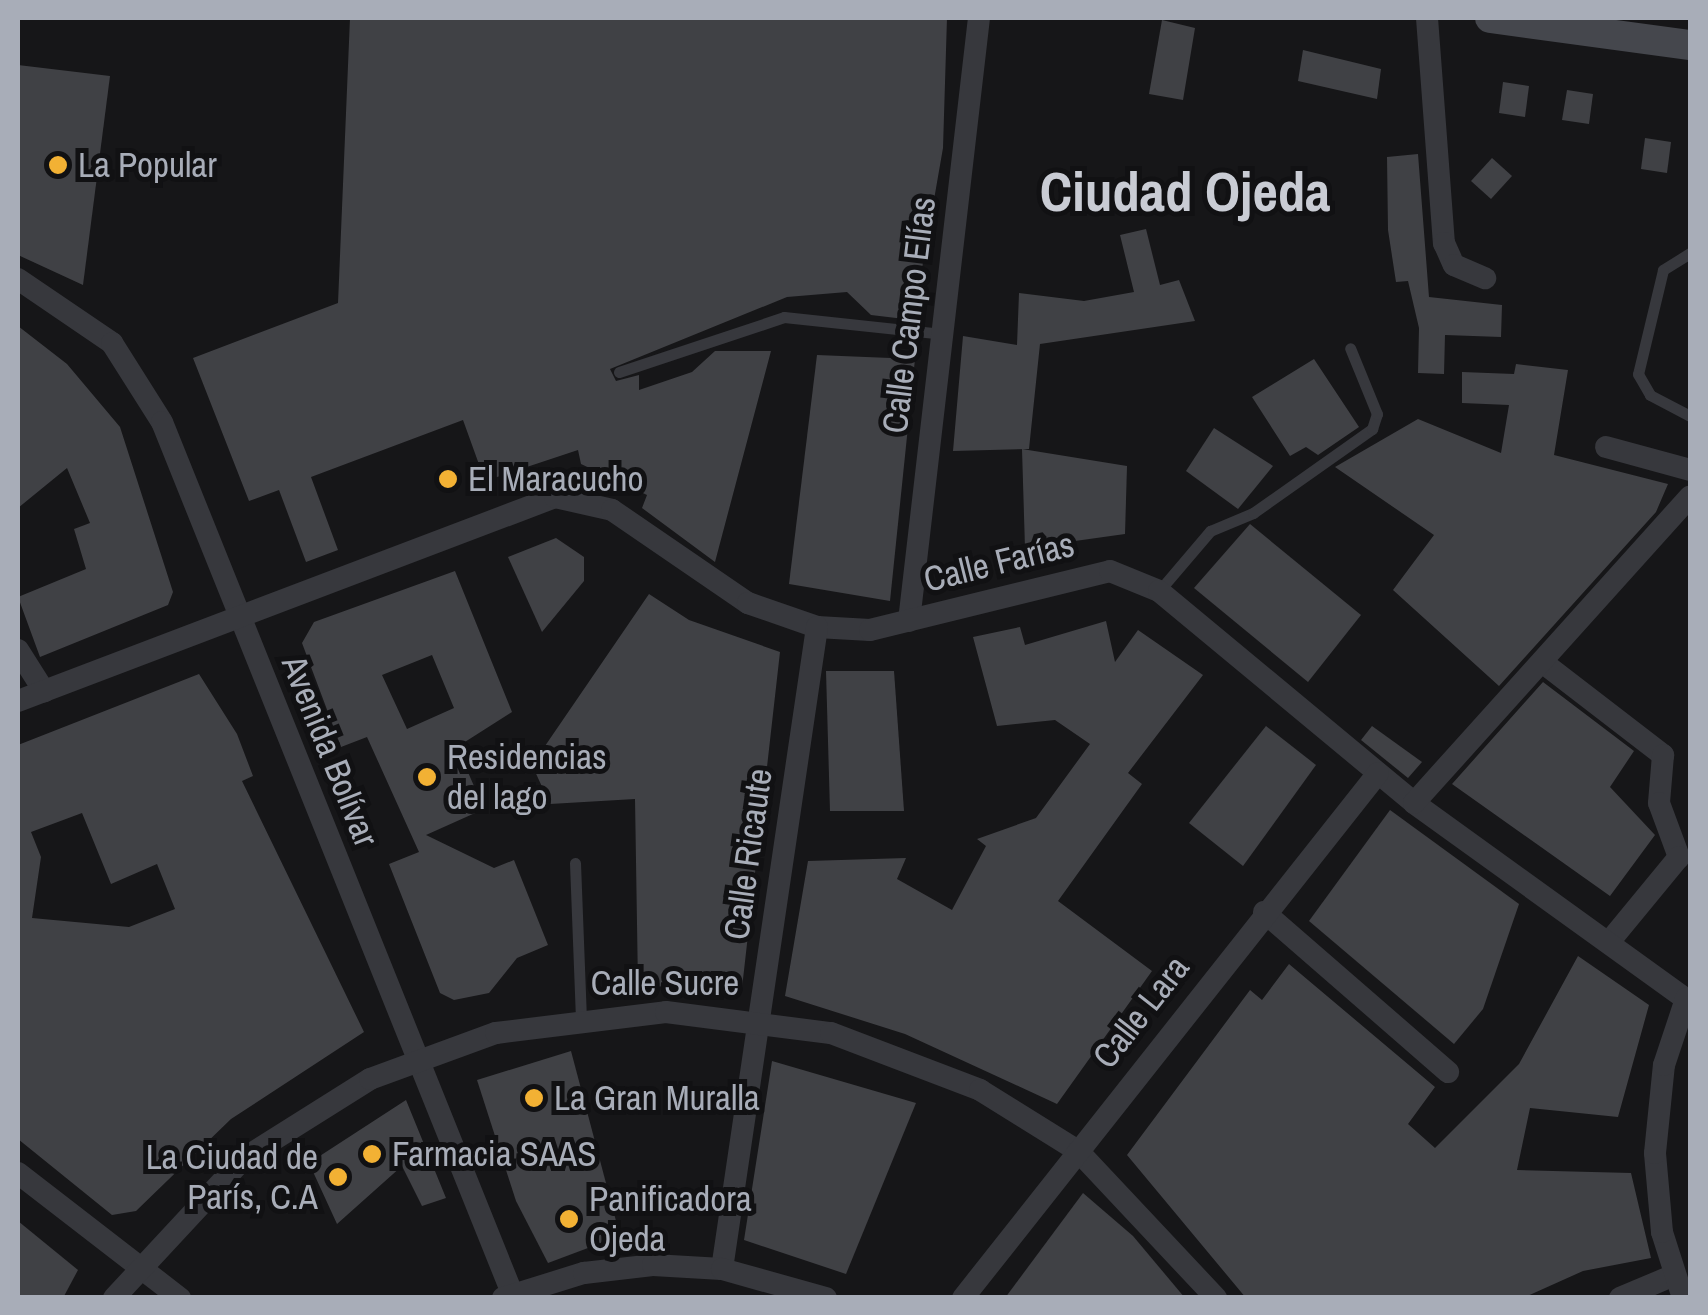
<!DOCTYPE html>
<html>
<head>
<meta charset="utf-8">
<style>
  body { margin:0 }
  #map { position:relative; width:1708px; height:1315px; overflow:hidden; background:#161618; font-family:"Archivo Narrow",sans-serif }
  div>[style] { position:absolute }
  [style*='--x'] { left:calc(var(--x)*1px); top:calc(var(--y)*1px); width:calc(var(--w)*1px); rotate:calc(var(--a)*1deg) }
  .building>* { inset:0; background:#404145 }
  .lane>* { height:11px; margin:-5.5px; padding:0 5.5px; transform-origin:5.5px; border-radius:5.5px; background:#37383d }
  .street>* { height:22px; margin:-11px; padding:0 11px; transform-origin:11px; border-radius:11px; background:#37383d }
  .secondary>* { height:30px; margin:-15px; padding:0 15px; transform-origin:15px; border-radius:15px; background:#45474d }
  .dots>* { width:28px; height:28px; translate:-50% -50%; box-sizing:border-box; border:5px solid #111113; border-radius:50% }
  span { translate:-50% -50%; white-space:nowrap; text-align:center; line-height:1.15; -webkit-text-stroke:10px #111113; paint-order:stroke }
  .poi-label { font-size:35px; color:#a8adb8 }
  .left { translate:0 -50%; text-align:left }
  .right { translate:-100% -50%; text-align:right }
  .street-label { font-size:35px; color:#a8adb8 }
  .town-label { font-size:55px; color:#c9ccd4; font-weight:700 }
  .frame { position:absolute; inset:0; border:20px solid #a8adb8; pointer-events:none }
</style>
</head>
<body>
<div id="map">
  <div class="building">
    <div style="clip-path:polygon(350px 18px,947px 18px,943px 148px,913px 320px,871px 315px,847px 292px,787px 297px,610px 369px,616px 381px,639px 375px,639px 390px,692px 372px,715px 351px,771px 351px,715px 562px,642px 508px,647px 495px,581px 464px,578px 450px,485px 481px,463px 420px,311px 477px,338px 550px,306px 562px,279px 490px,249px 501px,193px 358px,338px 303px)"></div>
    <div style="clip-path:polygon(1162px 20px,1195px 28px,1183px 100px,1149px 94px)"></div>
    <div style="clip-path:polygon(1303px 50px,1381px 69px,1377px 99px,1298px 81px)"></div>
    <div style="clip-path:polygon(18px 65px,110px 76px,83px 285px,18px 255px)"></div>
    <div style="clip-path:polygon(1503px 82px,1529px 86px,1525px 117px,1499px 113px)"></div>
    <div style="clip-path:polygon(1567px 90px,1593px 94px,1589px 124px,1562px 120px)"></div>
    <div style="clip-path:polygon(1645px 138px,1671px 142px,1667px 173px,1641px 169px)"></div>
    <div style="clip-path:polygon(1418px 154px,1429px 297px,1502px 305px,1501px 337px,1445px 335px,1444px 374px,1418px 373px,1419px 328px,1408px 281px,1396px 282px,1388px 230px,1387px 157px)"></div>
    <div style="clip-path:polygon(1492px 158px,1512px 176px,1491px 199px,1471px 181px)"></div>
    <div style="clip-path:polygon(1146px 229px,1160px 285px,1179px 280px,1195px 321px,1040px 344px,1029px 449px,953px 451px,963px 336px,1017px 345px,1019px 293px,1084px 301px,1134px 292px,1120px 235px)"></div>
    <div style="clip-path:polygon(18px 326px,67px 364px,120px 427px,173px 592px,168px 605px,40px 657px,18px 597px,86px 569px,74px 529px,90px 523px,67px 468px,18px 508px)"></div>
    <div style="clip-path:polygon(817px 355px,915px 359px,890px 601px,789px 584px)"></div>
    <div style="clip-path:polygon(1314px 359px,1359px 427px,1318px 455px,1306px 447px,1290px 456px,1252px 397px)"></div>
    <div style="clip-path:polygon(1516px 364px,1568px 370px,1554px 455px,1668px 484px,1656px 512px,1499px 686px,1393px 590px,1434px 535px,1335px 467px,1418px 419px,1501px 453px,1509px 405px,1462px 403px,1462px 372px,1514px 374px)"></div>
    <div style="clip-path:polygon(1214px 428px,1273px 466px,1238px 509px,1186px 471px)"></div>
    <div style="clip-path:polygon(1022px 449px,1127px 466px,1125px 534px,1025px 548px)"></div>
    <div style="clip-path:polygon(1250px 524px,1361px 615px,1308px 682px,1194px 588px)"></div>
    <div style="clip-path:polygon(556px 538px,584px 557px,584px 581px,542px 632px,508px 557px)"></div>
    <div style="clip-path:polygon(evenodd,455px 571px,512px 712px,457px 747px,484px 809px,426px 835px,494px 868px,514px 860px,548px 945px,517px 958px,489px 993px,454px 1000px,440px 993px,389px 864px,419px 852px,367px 737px,341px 747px,302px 643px,314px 622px,455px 571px,432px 655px,454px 708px,407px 729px,382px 675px,432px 655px)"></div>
    <div style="clip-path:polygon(649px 594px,689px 620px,780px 652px,742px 988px,638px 986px,635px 799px,550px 804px,532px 765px)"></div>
    <div style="clip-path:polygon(1106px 621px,1115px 662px,1138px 630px,1203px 675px,1128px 773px,1142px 784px,1058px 901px,1152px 971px,1057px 1104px,905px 1034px,785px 996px,808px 861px,906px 858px,897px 879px,952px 910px,986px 846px,977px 839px,1036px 818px,1090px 744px,1055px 720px,997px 726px,973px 637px,1020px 627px,1025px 645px)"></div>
    <div style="clip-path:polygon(826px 671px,894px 671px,904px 811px,830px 811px)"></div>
    <div style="clip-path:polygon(evenodd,199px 674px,237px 734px,253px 776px,242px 781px,364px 1032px,231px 1119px,136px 1211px,112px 1215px,18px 1139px,18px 745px,199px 674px,82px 813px,111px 884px,157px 864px,175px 909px,129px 927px,32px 918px,41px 857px,31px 832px,82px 813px)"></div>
    <div style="clip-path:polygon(1543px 682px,1634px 751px,1610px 787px,1655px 835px,1610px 896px,1452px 784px)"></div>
    <div style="clip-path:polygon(1266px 726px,1316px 765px,1243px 866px,1189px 823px)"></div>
    <div style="clip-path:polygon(1372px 726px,1422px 762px,1408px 778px,1361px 740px)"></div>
    <div style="clip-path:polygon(1390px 810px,1519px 904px,1483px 1009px,1454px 1044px,1309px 921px)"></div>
    <div style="clip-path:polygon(1578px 956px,1649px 1005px,1618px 1117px,1530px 1108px,1517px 1170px,1631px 1173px,1651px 1258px,1583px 1271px,1523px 1298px,1246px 1298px,1127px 1155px,1250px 990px,1262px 1000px,1289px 964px,1435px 1087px,1408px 1124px,1435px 1148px,1519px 1064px)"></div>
    <div style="clip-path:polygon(571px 1051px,620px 1236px,548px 1263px,516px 1201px,477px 1080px)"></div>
    <div style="clip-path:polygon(772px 1061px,916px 1103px,846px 1274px,744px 1240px)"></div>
    <div style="clip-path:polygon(406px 1100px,446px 1198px,422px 1206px,402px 1166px,337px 1224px,309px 1163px)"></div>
    <div style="clip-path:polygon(1083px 1193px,1133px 1236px,1185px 1298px,1005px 1298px)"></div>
    <div style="clip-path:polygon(18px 1221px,78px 1270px,63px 1298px,18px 1298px)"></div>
  </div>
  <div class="lane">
    <div style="--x:1690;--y:253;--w:32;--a:148"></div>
    <div style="--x:1663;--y:270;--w:107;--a:103.5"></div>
    <div style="--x:1638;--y:374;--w:24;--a:60"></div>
    <div style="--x:1650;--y:395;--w:45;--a:27.7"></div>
    <div style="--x:619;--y:372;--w:174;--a:-18.4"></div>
    <div style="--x:784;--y:317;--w:159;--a:6.1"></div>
    <div style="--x:1159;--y:591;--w:79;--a:-49.6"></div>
    <div style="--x:1210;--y:531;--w:47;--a:-22.7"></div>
    <div style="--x:1253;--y:513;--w:146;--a:-35.2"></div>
    <div style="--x:1372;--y:429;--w:16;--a:-72"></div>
    <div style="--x:1377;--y:414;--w:71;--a:-112.2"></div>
    <div style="--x:575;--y:863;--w:154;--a:87.8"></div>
  </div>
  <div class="street">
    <div style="--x:1427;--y:18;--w:226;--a:85.7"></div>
    <div style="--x:1444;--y:243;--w:24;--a:66"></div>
    <div style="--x:1454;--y:265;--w:34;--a:23"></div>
    <div style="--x:18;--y:279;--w:114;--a:34.2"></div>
    <div style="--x:112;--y:343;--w:93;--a:57.7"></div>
    <div style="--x:162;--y:422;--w:944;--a:68.11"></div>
    <div style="--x:1606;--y:447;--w:87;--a:15.3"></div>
    <div style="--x:909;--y:621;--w:607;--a:-83.38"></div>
    <div style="--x:18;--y:650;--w:49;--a:57.6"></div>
    <div style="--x:1546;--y:665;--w:148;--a:37.6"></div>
    <div style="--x:1663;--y:755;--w:48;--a:94.8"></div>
    <div style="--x:1659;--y:803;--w:58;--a:69.7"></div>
    <div style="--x:1679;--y:857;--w:110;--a:129.5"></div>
    <div style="--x:18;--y:701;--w:574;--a:-20.8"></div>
    <div style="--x:555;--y:497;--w:58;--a:12.8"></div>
    <div style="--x:612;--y:510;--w:165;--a:34.4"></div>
    <div style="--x:748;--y:603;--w:73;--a:19.2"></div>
    <div style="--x:817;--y:627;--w:53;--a:3.2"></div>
    <div style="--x:870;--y:630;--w:247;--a:-13.8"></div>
    <div style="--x:1110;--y:571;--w:53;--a:22.2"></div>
    <div style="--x:1159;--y:591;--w:332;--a:39.7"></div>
    <div style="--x:1414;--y:803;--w:340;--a:35.8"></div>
    <div style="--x:1414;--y:803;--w:412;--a:-48"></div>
    <div style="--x:1264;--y:912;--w:244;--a:41"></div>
    <div style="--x:18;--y:1173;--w:205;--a:37.7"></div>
    <div style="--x:722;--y:1269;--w:649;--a:-81.58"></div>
    <div style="--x:114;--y:1298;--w:190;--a:-47.1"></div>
    <div style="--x:243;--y:1159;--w:150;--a:-32.2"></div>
    <div style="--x:370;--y:1079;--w:134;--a:-20.1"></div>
    <div style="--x:496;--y:1033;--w:171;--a:-7"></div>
    <div style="--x:666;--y:1012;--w:166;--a:7.3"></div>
    <div style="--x:831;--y:1033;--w:160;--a:20.9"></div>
    <div style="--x:980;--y:1090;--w:115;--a:31.9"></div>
    <div style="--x:1078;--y:1151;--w:202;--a:46.8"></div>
    <div style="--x:503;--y:1298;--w:85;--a:-17.2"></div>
    <div style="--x:584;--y:1273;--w:69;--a:-6.6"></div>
    <div style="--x:653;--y:1265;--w:69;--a:3.3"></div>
    <div style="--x:722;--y:1269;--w:108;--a:15.6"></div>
    <div style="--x:963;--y:1298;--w:669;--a:-51.67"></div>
    <div style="--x:1620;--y:1298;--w:56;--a:-22.9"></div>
    <div style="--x:1683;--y:1298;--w:69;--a:-107.7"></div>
    <div style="--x:1662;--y:1232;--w:79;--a:-95.1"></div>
    <div style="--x:1655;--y:1153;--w:88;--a:-84.2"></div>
    <div style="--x:1664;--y:1065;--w:70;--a:-71.6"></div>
  </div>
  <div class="secondary">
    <div style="--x:1490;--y:18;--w:202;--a:7.7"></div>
  </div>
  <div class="dots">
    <div style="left:58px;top:165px;background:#f2b134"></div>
    <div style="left:448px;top:479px;background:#f2b134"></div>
    <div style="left:427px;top:777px;background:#f2b134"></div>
    <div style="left:534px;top:1098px;background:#f2b134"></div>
    <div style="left:372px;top:1154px;background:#f2b134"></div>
    <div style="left:338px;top:1177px;background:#f2b134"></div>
    <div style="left:569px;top:1219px;background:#f2b134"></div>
  </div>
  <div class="poi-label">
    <span class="left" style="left:78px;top:165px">La Popular</span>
    <span class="left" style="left:468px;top:479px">El Maracucho</span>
    <span class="left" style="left:447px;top:777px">Residencias<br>del lago</span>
    <span class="left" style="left:554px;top:1098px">La Gran Muralla</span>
    <span class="left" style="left:392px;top:1154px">Farmacia SAAS</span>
    <span class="right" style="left:318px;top:1177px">La Ciudad de<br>París, C.A</span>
    <span class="left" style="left:589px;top:1219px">Panificadora<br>Ojeda</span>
  </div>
  <div class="street-label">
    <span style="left:909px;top:315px;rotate:-83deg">Calle Campo Elías</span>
    <span style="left:999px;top:562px;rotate:-14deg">Calle Farías</span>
    <span style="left:330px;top:751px;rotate:68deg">Avenida Bolívar</span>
    <span style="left:748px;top:854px;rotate:-82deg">Calle Ricaute</span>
    <span style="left:665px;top:983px">Calle Sucre</span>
    <span style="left:1141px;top:1012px;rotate:-52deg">Calle Lara</span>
  </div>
  <div class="town-label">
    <span style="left:1185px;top:192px">Ciudad Ojeda</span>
  </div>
  <div class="frame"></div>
</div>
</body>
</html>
